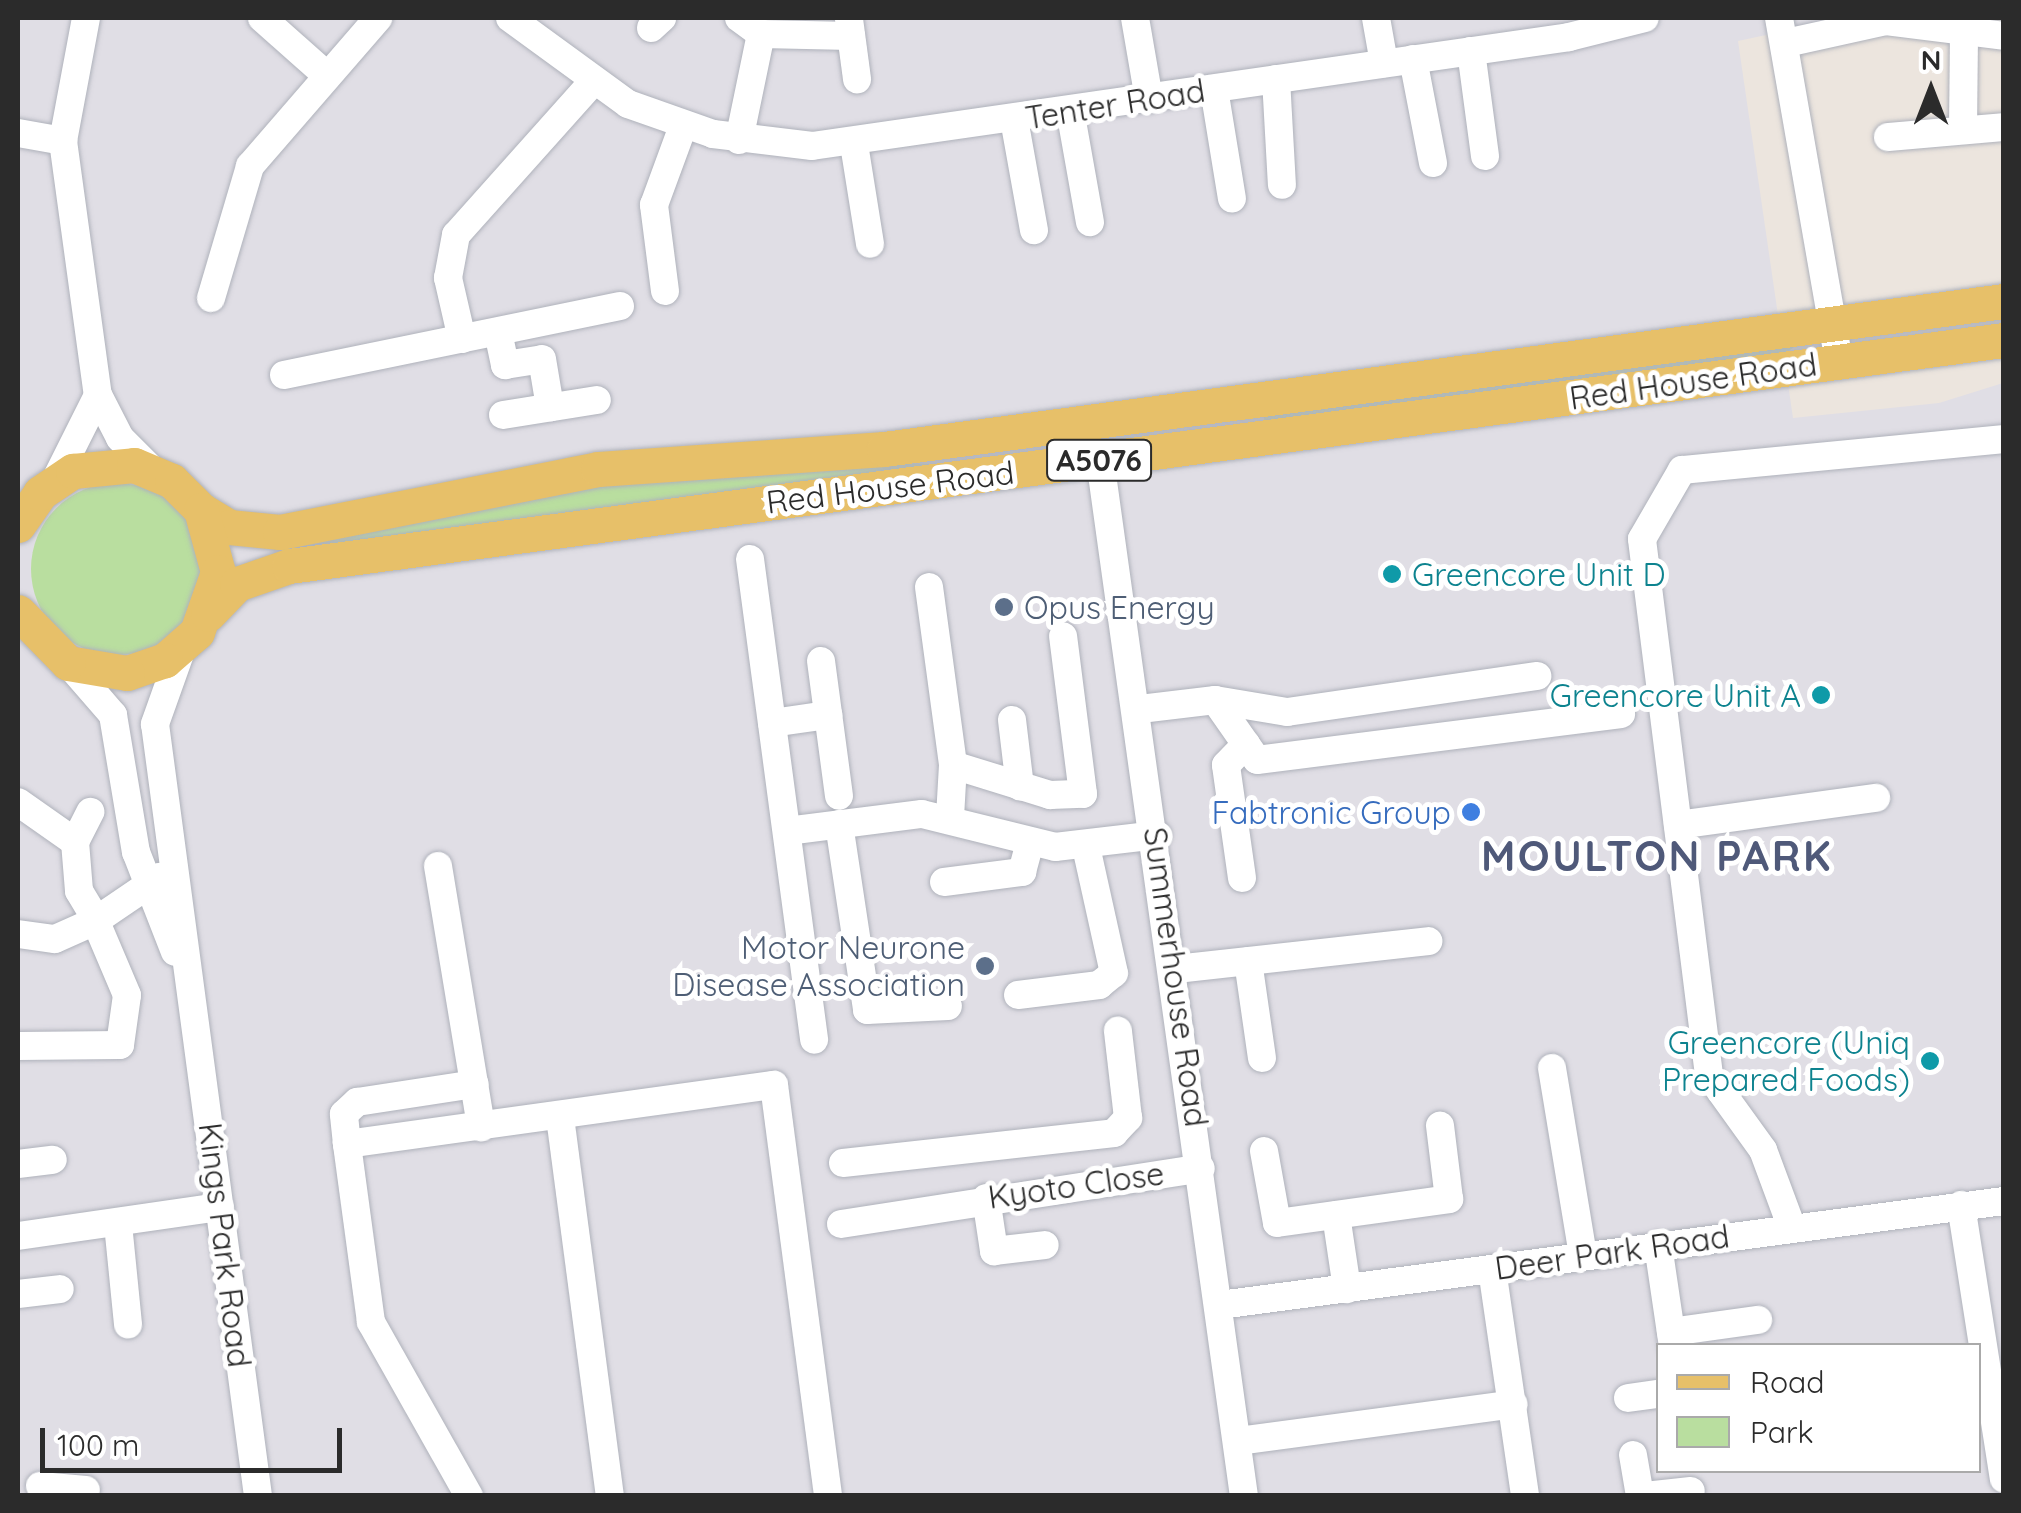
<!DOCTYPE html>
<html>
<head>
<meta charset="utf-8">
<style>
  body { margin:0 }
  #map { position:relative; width:2021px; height:1513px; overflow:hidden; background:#ece5de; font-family:Quicksand,sans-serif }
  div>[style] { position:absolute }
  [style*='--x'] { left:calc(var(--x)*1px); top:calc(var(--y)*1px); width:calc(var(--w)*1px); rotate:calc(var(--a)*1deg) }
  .industrial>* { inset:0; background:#e0dee5 }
  .green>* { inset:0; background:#b9de9f }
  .round { border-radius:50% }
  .roads { filter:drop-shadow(0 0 2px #afb2bb) drop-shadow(0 0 2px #afb2bb) }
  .minor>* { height:28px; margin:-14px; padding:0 14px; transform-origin:14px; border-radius:14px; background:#fff }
  .major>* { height:35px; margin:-17.5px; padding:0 17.5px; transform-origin:17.5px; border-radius:17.5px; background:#e7c069 }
  .dots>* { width:28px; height:28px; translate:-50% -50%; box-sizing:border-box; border:5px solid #fff; border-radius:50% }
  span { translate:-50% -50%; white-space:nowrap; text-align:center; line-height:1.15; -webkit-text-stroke:10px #fff; paint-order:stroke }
  .shield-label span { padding:2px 8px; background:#fff; border:2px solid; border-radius:8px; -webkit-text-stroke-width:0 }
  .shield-label { font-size:30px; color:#2b2b2b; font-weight:700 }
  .street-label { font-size:32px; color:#2b2b2b }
  .culture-label { font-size:32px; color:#0d838f }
  .left { translate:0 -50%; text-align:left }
  .right { translate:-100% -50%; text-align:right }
  .service-label { font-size:32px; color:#4e5e75 }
  .shop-label { font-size:32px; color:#366cbe }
  .district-label { font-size:42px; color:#4f5979; font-weight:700; letter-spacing:2.5px }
  .frame { position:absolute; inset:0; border:20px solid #2b2b2b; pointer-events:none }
  .legend { position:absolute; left:1656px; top:1343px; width:325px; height:130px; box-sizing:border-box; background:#fff; border:2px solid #aaa; margin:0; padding:12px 18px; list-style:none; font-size:30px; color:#2b2b2b }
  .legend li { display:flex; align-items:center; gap:20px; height:50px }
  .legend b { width:50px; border:2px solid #aaa }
  .north { position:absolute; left:1881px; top:40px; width:100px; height:100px; -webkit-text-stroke:8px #fff; paint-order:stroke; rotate:0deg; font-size:28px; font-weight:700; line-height:40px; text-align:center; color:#2b2b2b }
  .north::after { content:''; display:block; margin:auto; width:35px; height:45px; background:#2b2b2b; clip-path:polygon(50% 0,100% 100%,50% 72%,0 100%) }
  .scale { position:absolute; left:40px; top:1428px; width:302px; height:45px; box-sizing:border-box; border:5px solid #2b2b2b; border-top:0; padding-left:12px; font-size:30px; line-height:35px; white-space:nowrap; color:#2b2b2b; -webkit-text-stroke:8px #fff; paint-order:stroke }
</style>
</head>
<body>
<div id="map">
  <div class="industrial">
    <div style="clip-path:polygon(evenodd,18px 18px,1845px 18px,1738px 41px,1793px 418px,1939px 403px,2003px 383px,2003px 1495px,18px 1495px,18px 18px,1658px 1346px,1978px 1346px,1978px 1470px,1658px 1470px,1658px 1346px)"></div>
  </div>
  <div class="green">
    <div style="clip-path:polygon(1803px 340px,1782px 356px,1264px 425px,1264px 414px)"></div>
    <div style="clip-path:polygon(838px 462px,935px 464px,294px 553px,293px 541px,557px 489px)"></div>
    <div class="round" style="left:31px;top:483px;width:172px;height:172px"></div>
  </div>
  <div class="roads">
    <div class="minor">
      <div style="--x:86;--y:18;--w:125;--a:100.6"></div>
      <div style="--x:63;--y:141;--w:256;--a:82.2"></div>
      <div style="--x:98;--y:395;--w:48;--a:62.9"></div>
      <div style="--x:120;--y:438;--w:47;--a:45"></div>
      <div style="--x:262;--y:18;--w:84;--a:41.6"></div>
      <div style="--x:510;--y:18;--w:146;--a:36.1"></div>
      <div style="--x:628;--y:104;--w:90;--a:19.4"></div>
      <div style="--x:713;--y:134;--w:100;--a:6.9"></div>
      <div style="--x:812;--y:146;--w:765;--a:-8.19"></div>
      <div style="--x:1569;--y:37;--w:78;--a:-14"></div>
      <div style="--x:739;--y:18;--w:27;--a:36"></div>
      <div style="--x:761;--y:34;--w:90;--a:1.3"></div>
      <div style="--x:1135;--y:18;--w:82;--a:80.2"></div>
      <div style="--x:1376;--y:18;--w:46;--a:79.9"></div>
      <div style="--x:1779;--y:18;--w:349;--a:80.1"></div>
      <div style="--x:849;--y:19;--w:61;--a:82.4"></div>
      <div style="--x:651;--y:28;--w:15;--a:-42"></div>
      <div style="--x:1786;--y:43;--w:102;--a:-12.4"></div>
      <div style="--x:1886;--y:21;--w:119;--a:7.2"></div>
      <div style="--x:1471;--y:51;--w:106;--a:82.4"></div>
      <div style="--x:1413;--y:59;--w:106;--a:79.1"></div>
      <div style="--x:1276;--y:79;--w:106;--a:86.8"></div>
      <div style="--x:1214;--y:89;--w:111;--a:80.7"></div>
      <div style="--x:1070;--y:110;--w:114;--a:79.9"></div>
      <div style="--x:1014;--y:119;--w:113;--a:79.8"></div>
      <div style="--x:1963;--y:130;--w:99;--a:-89.4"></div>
      <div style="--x:18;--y:133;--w:46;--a:10.1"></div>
      <div style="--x:1888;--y:137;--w:116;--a:-4.9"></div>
      <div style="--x:739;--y:140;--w:108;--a:-78.3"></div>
      <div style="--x:854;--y:144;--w:101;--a:80.9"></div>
      <div style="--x:665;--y:291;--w:87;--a:-97.3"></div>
      <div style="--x:654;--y:205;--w:84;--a:-69.8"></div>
      <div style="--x:211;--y:298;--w:138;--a:-73.5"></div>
      <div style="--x:250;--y:166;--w:196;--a:-49.1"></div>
      <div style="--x:498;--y:332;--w:34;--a:78"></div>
      <div style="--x:505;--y:365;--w:37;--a:-9"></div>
      <div style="--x:542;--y:359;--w:49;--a:80.5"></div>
      <div style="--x:462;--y:339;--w:63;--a:-102.9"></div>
      <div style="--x:448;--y:278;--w:44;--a:-79.5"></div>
      <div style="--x:456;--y:235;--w:203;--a:-48.2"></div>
      <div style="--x:284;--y:375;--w:343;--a:-11.6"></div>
      <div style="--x:503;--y:415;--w:95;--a:-9.1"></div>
      <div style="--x:1100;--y:460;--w:1046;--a:82.09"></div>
      <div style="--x:55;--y:481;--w:96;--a:-63.4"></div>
      <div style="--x:750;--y:559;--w:485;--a:82.4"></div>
      <div style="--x:929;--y:587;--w:180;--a:82.3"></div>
      <div style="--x:953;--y:765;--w:52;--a:93.3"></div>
      <div style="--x:182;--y:648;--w:81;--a:109.6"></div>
      <div style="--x:155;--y:724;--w:779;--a:82.4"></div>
      <div style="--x:821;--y:661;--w:136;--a:82.4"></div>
      <div style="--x:68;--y:663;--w:69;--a:49.1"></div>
      <div style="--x:113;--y:715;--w:139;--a:80.5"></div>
      <div style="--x:136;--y:852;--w:107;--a:68.7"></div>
      <div style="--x:1215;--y:700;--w:73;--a:55"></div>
      <div style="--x:1257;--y:760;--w:367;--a:-7.2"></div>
      <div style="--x:1140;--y:709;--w:76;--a:-6.8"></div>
      <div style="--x:1215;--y:700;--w:73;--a:9.5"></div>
      <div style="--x:1287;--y:712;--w:253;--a:-8.2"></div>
      <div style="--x:1012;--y:720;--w:67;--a:83.2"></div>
      <div style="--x:772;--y:723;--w:57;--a:-8.1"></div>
      <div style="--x:953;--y:765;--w:102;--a:17.2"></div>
      <div style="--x:1050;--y:795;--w:33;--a:-2"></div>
      <div style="--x:1083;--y:794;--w:159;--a:-97.2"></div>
      <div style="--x:18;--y:802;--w:70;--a:35.1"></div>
      <div style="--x:75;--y:842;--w:49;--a:85.3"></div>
      <div style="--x:79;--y:891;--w:23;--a:59"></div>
      <div style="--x:839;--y:824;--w:188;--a:81.4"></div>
      <div style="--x:867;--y:1010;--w:81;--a:-2.8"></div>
      <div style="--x:1678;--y:825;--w:200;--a:-7.8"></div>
      <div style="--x:787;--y:831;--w:136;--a:-7.2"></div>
      <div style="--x:922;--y:814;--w:137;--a:13.9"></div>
      <div style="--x:1055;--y:847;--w:103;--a:-6.7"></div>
      <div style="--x:75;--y:842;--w:34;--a:-63"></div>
      <div style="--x:438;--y:866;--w:265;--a:80.6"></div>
      <div style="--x:1242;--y:878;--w:114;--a:-98.1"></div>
      <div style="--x:1226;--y:765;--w:29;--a:-46"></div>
      <div style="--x:944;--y:882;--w:79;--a:-7.3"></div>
      <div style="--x:1022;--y:872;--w:30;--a:-75"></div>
      <div style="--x:104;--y:915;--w:68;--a:-34.2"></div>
      <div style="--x:18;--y:934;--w:37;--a:8"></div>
      <div style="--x:55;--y:939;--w:35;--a:-24"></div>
      <div style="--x:1248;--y:961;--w:98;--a:81.8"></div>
      <div style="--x:1176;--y:969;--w:254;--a:-6.3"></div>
      <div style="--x:1018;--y:995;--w:82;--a:-7"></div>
      <div style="--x:1099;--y:985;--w:19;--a:-39"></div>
      <div style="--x:1114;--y:973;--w:129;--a:-102.5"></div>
      <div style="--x:18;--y:1046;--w:102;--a:-0.6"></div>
      <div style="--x:120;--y:1045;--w:50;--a:-82"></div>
      <div style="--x:127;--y:995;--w:72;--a:-113"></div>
      <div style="--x:1552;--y:1068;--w:191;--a:80.6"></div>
      <div style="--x:560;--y:1117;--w:382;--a:82.5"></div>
      <div style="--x:347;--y:1144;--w:30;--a:-96"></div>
      <div style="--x:344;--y:1114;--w:18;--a:-43"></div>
      <div style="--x:357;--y:1102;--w:119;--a:-8.7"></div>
      <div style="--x:1264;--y:1151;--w:73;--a:79.8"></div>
      <div style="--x:1277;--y:1223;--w:174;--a:-7.9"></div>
      <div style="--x:1449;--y:1199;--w:74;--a:-97"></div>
      <div style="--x:843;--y:1163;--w:273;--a:-6.3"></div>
      <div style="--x:1114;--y:1133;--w:21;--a:-47"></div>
      <div style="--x:1128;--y:1118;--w:88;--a:-96.6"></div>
      <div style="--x:18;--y:1164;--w:35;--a:-7"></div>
      <div style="--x:986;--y:1198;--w:54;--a:81.4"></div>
      <div style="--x:994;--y:1251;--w:51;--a:-6.7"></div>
      <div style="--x:1961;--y:1205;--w:277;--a:81.1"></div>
      <div style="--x:1336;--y:1215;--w:75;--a:81.5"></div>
      <div style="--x:118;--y:1224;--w:101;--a:84.3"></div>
      <div style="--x:841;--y:1224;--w:364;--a:-8.8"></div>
      <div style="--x:1792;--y:1228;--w:83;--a:-110.4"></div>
      <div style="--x:1763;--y:1150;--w:92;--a:-125.8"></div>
      <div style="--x:1709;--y:1075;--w:540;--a:-97.13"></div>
      <div style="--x:1642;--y:539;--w:80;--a:-59.9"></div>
      <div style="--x:1682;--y:470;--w:323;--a:-5.5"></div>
      <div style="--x:18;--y:1236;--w:204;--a:-8.2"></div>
      <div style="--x:1658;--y:1245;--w:102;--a:81.6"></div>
      <div style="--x:1492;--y:1269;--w:229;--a:81.7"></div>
      <div style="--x:18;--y:1294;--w:42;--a:-6.8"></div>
      <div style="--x:1220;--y:1305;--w:791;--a:-7.56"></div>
      <div style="--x:1671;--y:1332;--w:88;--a:-7.9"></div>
      <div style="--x:1628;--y:1398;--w:30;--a:-8"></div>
      <div style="--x:1238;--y:1441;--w:278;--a:-7.6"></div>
      <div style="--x:1633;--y:1455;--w:42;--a:80.3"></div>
      <div style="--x:40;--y:1486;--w:46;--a:5"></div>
      <div style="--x:469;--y:1496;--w:200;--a:-119.4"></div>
      <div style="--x:371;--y:1322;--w:180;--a:-97.7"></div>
      <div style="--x:347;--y:1144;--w:431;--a:-7.9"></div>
      <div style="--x:774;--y:1085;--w:415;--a:82.5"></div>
      <div style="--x:1645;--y:1496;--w:46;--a:-6.2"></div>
    </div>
    <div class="major">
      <div style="--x:201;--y:510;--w:33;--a:31"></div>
      <div style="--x:229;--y:527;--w:51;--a:5.6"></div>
      <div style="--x:280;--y:532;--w:324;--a:-11.2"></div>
      <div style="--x:598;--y:469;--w:287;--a:-4"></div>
      <div style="--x:884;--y:449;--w:1130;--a:-7.53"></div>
      <div style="--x:18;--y:525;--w:39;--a:-55"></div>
      <div style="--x:40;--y:493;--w:40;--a:-34"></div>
      <div style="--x:73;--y:471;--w:61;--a:-5.6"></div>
      <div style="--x:134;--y:465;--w:41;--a:22.8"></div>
      <div style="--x:172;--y:481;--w:41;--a:45"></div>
      <div style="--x:201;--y:510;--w:64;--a:74.7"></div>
      <div style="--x:218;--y:572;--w:64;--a:109.3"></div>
      <div style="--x:197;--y:632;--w:43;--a:138.8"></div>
      <div style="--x:165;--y:660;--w:40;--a:161.1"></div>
      <div style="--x:127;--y:673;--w:60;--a:-170.4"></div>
      <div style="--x:68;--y:663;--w:71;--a:-134.4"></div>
      <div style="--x:208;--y:614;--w:42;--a:-46"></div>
      <div style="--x:237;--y:584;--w:55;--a:-19.1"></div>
      <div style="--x:289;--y:566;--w:1730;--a:-7.51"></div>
    </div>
  </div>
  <div class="dots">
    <div style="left:1392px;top:574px;background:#0f9aa8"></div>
    <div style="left:1004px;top:607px;background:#5c6f8a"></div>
    <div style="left:1821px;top:695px;background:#0f9aa8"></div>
    <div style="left:1471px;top:812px;background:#3f7fe0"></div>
    <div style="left:985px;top:966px;background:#5c6f8a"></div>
    <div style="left:1930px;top:1061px;background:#0f9aa8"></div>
  </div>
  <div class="shield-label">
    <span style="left:1099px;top:460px">A5076</span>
  </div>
  <div class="street-label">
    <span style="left:1115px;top:104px;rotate:-9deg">Tenter Road</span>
    <span style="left:1693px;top:381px;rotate:-8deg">Red House Road</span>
    <span style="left:890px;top:487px;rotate:-7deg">Red House Road</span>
    <span style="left:1176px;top:977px;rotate:82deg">Summerhouse Road</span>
    <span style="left:1076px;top:1185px;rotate:-8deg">Kyoto Close</span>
    <span style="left:225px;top:1245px;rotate:83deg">Kings Park Road</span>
    <span style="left:1612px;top:1252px;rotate:-8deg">Deer Park Road</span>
  </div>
  <div class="culture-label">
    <span class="left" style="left:1412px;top:574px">Greencore Unit D</span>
    <span class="right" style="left:1801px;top:695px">Greencore Unit A</span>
    <span class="right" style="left:1910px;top:1061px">Greencore (Uniq<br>Prepared Foods)</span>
  </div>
  <div class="service-label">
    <span class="left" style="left:1024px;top:607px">Opus Energy</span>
    <span class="right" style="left:965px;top:966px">Motor Neurone<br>Disease Association</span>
  </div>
  <div class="shop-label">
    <span class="right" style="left:1451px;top:812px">Fabtronic Group</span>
  </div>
  <div class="district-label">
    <span style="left:1657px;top:856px">MOULTON PARK</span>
  </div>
  <div class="frame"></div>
  <ul class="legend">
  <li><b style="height:12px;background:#e7c069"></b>Road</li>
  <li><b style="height:28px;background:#b9de9f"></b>Park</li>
  </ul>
  <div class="north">N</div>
  <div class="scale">100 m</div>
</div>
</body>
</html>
